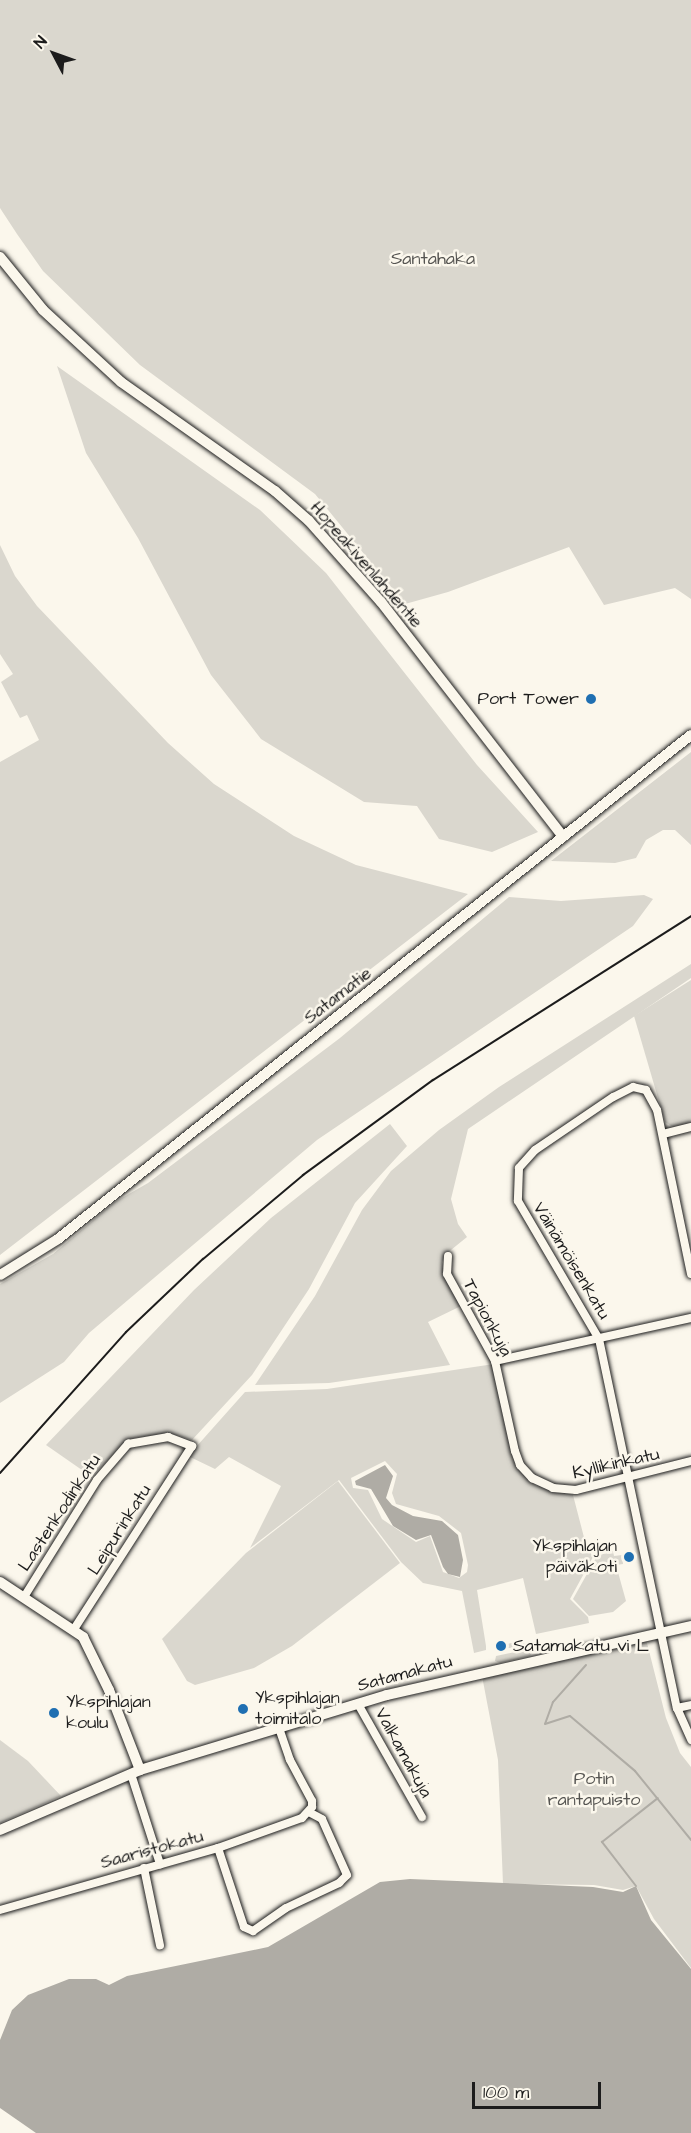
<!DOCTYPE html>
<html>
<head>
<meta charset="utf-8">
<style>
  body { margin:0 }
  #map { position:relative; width:691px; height:2133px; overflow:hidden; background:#fbf7ec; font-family:"Architects Daughter",sans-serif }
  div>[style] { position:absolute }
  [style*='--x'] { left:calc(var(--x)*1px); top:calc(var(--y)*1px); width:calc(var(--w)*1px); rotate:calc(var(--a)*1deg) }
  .green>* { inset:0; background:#dad7ce }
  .water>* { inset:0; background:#afaca5 }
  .stream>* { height:2px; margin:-1px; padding:0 1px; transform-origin:1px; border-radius:1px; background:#afaca5 }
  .roads { filter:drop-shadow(0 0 2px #1c1c1c) drop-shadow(0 0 2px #1c1c1c) }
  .street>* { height:8px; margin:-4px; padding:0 4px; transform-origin:4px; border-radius:4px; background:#fbf7ec }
  .secondary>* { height:10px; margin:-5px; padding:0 5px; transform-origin:5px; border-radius:5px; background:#fbf7ec }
  .rail>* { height:2px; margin:-1px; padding:0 1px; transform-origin:1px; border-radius:1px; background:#1c1c1c }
  .dots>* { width:16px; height:16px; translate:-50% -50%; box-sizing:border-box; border:3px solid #fbf7ec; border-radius:50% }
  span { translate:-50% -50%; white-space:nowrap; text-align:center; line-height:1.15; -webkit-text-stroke:5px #fbf7ec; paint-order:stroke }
  .park-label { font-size:18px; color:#555451 }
  .street-label { font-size:18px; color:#1c1c1c }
  .poi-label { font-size:18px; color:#1c1c1c }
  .right { translate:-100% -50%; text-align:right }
  .left { translate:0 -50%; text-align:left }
  .north { position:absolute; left:24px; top:24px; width:60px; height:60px; -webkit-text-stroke:4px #fbf7ec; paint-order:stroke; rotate:311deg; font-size:16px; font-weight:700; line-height:24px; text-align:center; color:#1c1c1c }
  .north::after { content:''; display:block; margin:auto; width:21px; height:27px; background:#1c1c1c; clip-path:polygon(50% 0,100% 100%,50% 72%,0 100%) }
  .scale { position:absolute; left:472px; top:2082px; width:129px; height:27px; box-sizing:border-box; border:3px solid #1c1c1c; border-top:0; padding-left:8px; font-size:18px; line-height:21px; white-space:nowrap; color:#1c1c1c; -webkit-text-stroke:4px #fbf7ec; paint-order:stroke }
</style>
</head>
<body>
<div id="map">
  <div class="green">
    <div style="clip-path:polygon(0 0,691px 0,691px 599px,675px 588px,604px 605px,569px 547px,448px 592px,405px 604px,315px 494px,140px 365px,43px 271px,17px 234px,0 208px)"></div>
    <div style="clip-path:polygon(57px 366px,260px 510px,326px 573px,477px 765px,538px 832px,492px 852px,439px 839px,417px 806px,364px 802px,261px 739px,211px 675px,138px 538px,86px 453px)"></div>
    <div style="clip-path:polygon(0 545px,15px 576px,37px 606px,168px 743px,214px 784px,294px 836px,356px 865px,468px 894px,0 1255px,0 762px,39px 740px,27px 715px,20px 718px,1px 682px,13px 674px,0 654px)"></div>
    <div style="clip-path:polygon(691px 752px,691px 845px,675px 830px,663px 830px,646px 840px,636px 858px,615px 863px,551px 861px)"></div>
    <div style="clip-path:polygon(644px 895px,653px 899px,633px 926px,317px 1140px,89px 1333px,64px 1362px,0 1403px,0 1284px,53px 1254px,115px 1202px,148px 1183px,340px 1038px,509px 897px,561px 901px)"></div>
    <div style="clip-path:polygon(691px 964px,691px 978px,468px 1129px,451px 1199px,458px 1224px,467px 1237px,446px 1254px,442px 1262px,444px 1275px,461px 1306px,428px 1322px,450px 1365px,329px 1383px,255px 1385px,315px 1296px,362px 1210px,391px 1171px,439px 1130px,499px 1087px)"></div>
    <div style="clip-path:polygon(691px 980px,691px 1123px,673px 1127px,665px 1122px,634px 1016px)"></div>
    <div style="clip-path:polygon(390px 1124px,407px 1146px,355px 1203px,309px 1289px,252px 1375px,192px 1440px,169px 1433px,128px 1439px,92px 1477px,46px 1445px,194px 1290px,271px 1218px)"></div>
    <div style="clip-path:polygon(evenodd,494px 1364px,516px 1465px,535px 1485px,573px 1495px,586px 1545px,593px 1557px,570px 1599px,588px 1617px,589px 1623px,536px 1634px,523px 1578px,477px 1590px,486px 1646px,486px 1650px,474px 1653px,462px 1591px,423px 1583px,401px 1562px,339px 1480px,250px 1548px,281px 1486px,229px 1457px,215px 1469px,188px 1456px,245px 1392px,327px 1389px,494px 1364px,385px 1461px,397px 1474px,392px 1493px,396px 1504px,439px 1516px,461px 1533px,468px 1565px,467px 1572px,459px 1578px,443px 1572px,430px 1536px,416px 1542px,382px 1519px,368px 1490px,353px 1488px,351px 1478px,385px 1461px)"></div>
    <div style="clip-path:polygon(338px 1481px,400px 1563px,292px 1646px,254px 1668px,195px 1685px,187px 1681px,162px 1639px,246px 1553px)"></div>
    <div style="clip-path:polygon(613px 1551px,614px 1556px,622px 1555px,623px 1564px,616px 1565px,626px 1601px,613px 1612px,589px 1616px,573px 1599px,597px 1556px)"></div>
    <div style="clip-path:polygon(646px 1639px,666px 1718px,680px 1753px,691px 1767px,691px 1968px,654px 1919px,636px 1886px,623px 1890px,594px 1885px,503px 1884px,498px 1760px,482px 1676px)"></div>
    <div style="clip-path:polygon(522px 1641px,526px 1645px,498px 1650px,502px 1645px)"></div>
    <div style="clip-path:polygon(529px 1649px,533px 1652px,530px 1656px,500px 1663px,495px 1661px,496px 1656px)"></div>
    <div style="clip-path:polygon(0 1740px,28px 1761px,61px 1796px,0 1823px)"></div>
  </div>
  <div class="water">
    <div style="clip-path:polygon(385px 1465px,393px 1476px,386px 1498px,392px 1505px,413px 1516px,442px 1521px,458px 1535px,463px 1560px,460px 1577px,448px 1574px,443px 1567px,431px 1535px,416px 1540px,393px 1526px,371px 1489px,356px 1485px,355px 1481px)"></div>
    <div style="clip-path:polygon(410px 1879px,593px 1887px,623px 1892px,636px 1886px,651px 1920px,691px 1969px,691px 2133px,36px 2133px,0 2108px,0 2040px,12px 2010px,28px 1995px,69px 1979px,96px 1979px,109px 1985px,127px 1976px,268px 1947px,380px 1882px)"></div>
  </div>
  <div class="stream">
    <div style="--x:586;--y:1665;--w:50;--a:131.7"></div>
    <div style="--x:553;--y:1702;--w:23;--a:110"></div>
    <div style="--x:545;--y:1724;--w:26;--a:-18"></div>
    <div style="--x:570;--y:1716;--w:85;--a:40.2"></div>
    <div style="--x:635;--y:1771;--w:89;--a:50.9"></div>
    <div style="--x:636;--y:1886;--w:56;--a:-127.7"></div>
    <div style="--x:602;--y:1842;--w:71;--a:-38.2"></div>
  </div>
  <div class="roads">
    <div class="street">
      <div style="--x:663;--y:1134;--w:29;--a:-14"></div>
      <div style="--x:448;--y:1256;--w:18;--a:93"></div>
      <div style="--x:447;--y:1274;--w:99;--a:61.1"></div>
      <div style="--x:495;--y:1361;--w:92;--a:77.5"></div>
      <div style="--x:515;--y:1451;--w:15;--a:70"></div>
      <div style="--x:520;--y:1465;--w:18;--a:47"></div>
      <div style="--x:532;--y:1478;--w:23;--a:25"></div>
      <div style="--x:553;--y:1488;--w:23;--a:5"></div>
      <div style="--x:576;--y:1490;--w:119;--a:-14.2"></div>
      <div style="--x:691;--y:1274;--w:167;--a:-101.7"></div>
      <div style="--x:657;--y:1110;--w:23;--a:-119"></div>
      <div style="--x:646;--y:1090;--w:13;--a:-167"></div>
      <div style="--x:633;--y:1087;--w:22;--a:153"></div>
      <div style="--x:613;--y:1097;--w:94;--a:145.8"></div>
      <div style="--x:535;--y:1150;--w:24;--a:132"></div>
      <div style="--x:519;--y:1168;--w:33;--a:92"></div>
      <div style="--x:518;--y:1201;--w:160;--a:59.6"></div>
      <div style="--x:599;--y:1339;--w:377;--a:78.1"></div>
      <div style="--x:677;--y:1708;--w:35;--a:66"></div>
      <div style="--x:495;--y:1361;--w:201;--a:-12.4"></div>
      <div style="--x:24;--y:1597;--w:138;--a:-58"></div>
      <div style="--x:97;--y:1480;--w:48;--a:-49.3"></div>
      <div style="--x:128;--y:1444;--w:41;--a:-9.9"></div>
      <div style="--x:168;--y:1437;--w:26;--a:21"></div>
      <div style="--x:192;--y:1446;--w:218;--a:122.8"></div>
      <div style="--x:358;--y:1704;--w:130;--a:60.5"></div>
      <div style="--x:677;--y:1708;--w:14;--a:-12"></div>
      <div style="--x:131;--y:1774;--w:95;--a:72.1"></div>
      <div style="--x:218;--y:1848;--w:83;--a:71.8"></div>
      <div style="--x:244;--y:1927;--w:10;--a:24"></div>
      <div style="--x:253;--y:1931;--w:40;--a:-34.9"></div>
      <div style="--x:286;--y:1908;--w:59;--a:-25.3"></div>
      <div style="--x:339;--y:1883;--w:11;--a:-45"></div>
      <div style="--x:347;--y:1875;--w:61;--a:-114.1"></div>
      <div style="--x:322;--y:1819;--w:15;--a:-152"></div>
      <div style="--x:144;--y:1868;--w:79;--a:78.3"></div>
      <div style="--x:0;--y:1910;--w:227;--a:-15.9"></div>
      <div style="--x:218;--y:1848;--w:89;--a:-19.7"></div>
      <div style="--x:302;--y:1818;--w:15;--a:-48"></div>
      <div style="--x:312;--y:1807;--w:6;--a:-90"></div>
      <div style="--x:312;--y:1801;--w:47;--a:-118.2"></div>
      <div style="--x:290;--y:1760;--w:34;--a:-109"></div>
    </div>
    <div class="secondary">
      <div style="--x:0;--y:257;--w:68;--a:50.9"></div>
      <div style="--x:43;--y:310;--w:106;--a:42.7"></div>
      <div style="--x:121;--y:382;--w:189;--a:35.3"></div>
      <div style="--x:275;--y:491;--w:45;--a:41.4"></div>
      <div style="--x:309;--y:521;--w:108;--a:48.4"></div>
      <div style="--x:381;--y:602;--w:297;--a:52.2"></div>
      <div style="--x:0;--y:1275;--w:68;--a:-31.8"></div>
      <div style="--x:58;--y:1239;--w:809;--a:-38.53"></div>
      <div style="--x:0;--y:1582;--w:100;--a:33.5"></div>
      <div style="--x:83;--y:1637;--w:59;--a:63.9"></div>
      <div style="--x:109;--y:1690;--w:86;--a:68.8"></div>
      <div style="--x:0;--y:1830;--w:152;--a:-23.2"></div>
      <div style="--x:140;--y:1770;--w:258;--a:-16.9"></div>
      <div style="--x:387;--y:1695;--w:312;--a:-12.8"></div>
    </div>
  </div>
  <div class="rail">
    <div style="--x:0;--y:1473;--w:189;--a:-48.2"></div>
    <div style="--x:126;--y:1332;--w:106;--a:-43.5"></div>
    <div style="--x:203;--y:1259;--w:131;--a:-40"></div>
    <div style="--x:303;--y:1175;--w:161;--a:-36.2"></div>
    <div style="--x:433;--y:1080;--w:306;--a:-32.4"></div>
  </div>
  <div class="dots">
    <div style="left:591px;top:699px;background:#1f6fb2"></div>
    <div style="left:629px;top:1557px;background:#1f6fb2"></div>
    <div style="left:501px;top:1646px;background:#1f6fb2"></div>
    <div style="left:243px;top:1709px;background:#1f6fb2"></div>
    <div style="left:54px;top:1713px;background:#1f6fb2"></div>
  </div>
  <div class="park-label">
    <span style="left:433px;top:259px">Santahaka</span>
    <span style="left:594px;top:1790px">Potin<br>rantapuisto</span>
  </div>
  <div class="street-label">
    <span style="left:366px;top:565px;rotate:49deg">Hopeakivenlahdentie</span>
    <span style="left:338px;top:996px;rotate:-38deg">Satamatie</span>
    <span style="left:571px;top:1261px;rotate:59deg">Väinämöisenkatu</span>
    <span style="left:487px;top:1318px;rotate:62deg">Tapionkuja</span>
    <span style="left:616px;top:1464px;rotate:-13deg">Kyllikinkatu</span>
    <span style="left:60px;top:1513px;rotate:-57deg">Lastenkodinkatu</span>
    <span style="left:120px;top:1530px;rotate:-58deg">Leipurinkatu</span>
    <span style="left:405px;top:1674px;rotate:-15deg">Satamakatu</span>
    <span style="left:403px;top:1753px;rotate:61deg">Valkamakuja</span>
    <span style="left:152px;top:1850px;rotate:-15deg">Saaristokatu</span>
  </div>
  <div class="poi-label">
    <span class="right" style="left:579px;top:699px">Port Tower</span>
    <span class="right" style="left:617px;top:1557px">Ykspihlajan<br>päiväkoti</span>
    <span class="left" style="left:513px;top:1646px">Satamakatu vi L</span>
    <span class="left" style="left:255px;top:1709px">Ykspihlajan<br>toimitalo</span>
    <span class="left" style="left:66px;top:1713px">Ykspihlajan<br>koulu</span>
  </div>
  <div class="north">N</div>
  <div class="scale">100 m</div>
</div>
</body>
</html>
